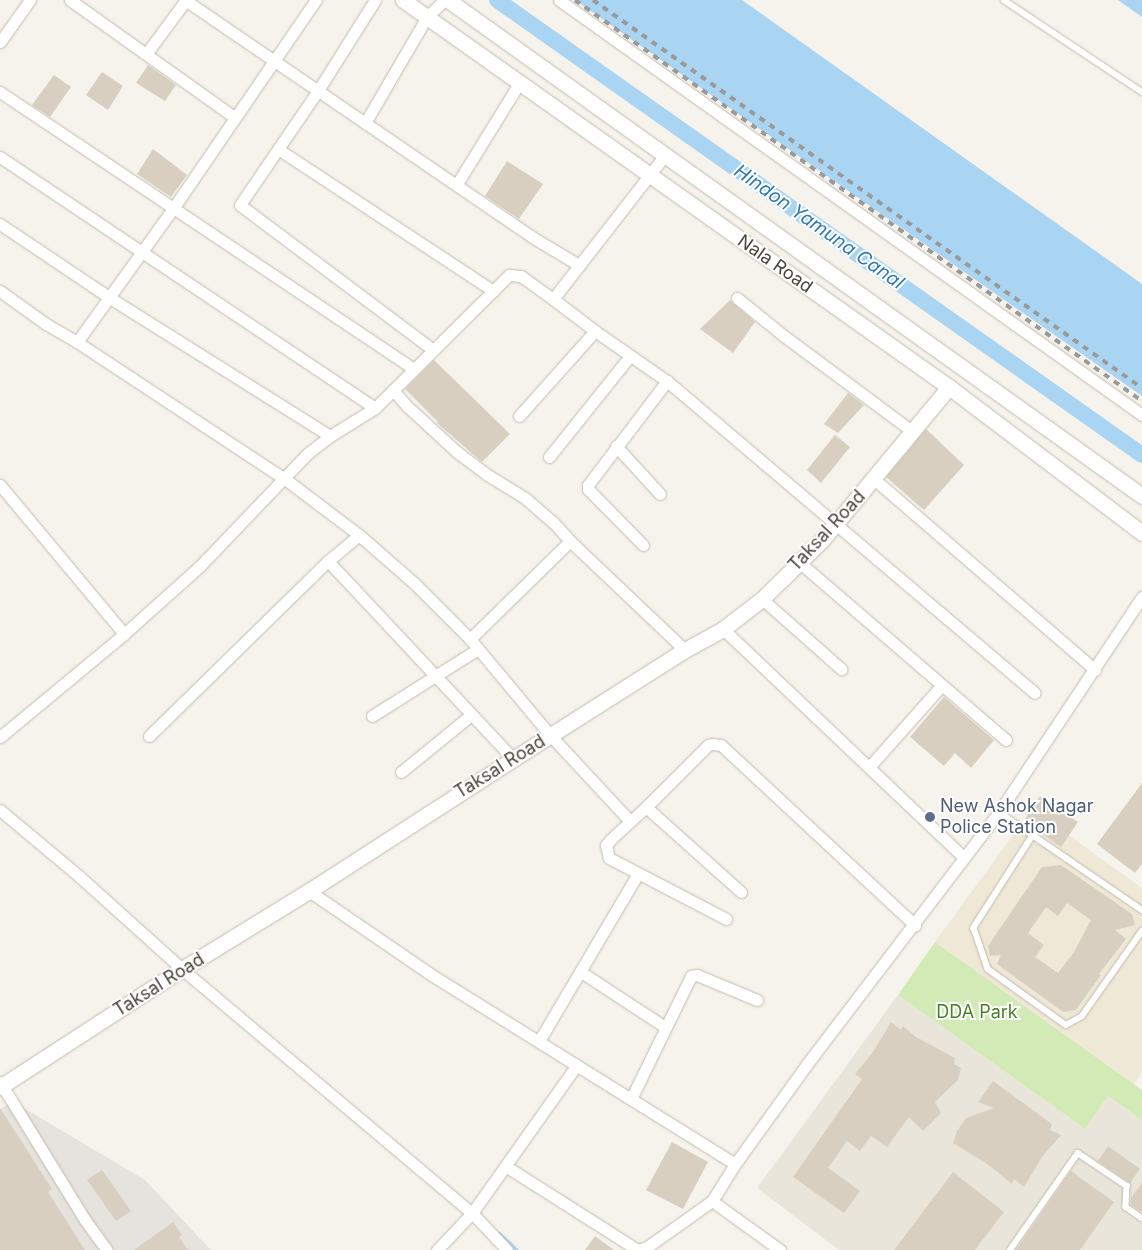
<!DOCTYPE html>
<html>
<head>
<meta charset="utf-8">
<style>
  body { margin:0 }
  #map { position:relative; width:1142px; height:1250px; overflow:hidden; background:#f6f3ec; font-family:Inter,sans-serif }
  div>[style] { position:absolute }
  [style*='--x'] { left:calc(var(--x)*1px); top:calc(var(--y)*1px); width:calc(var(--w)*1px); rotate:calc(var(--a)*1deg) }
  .residential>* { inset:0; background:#eae5da }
  .industrial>* { inset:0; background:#e6e2dd }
  .education>* { inset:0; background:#efe8d6 }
  .green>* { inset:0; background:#d2eab5 }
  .water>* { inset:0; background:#a9d4f2 }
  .stream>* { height:4.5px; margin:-2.25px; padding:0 2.25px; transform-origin:2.25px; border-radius:2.25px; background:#a9d4f2 }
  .canal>* { height:16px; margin:-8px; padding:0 8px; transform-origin:8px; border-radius:8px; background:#a9d4f2 }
  .building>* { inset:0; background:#d8cfc1 }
  .roads { filter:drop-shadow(0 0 1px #c2bbae) drop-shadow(0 0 1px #c2bbae) }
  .service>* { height:5.5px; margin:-2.75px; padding:0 2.75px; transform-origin:2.75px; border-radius:2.75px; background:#fff }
  .minor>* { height:11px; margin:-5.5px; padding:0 5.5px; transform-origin:5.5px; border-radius:5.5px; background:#fff }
  .tertiary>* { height:15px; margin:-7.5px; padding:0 7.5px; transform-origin:7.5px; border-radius:7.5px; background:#fff }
  .rail>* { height:4px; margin-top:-2px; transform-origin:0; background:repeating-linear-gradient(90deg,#9a9a9a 0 6px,transparent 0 12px) }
  .dots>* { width:14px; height:14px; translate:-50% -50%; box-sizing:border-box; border:2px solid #fff; border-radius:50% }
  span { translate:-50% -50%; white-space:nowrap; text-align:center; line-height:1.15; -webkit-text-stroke:4px #fff; paint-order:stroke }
  .street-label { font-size:18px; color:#4b4439 }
  .service-label { font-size:18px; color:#4e5e75 }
  .left { translate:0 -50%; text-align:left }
  .park-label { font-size:18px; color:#4a7f2a }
  .water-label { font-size:19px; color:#2e7ab2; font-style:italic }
</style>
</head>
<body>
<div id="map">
  <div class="residential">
    <div style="clip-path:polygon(898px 995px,1085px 1129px,1108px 1096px,1142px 1120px,1142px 1250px,839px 1250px,757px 1188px)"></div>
  </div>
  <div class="industrial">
    <div style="clip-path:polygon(12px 1101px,145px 1180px,211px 1250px,0 1250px,0 1109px)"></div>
  </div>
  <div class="education">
    <div style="clip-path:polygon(1032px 809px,1142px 888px,1142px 1072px,1134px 1084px,935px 942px)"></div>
  </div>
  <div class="green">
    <div style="clip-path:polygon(935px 942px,1142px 1090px,1142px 1120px,1108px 1096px,1085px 1129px,898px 995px)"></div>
  </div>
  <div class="water">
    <div style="clip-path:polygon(575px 0,742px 0,1142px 284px,1142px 396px)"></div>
    <div style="clip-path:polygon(1118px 0,1142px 0,1142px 17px)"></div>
  </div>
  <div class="stream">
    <div style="--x:499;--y:1234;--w:23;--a:43"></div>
  </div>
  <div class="canal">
    <div style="--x:497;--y:0;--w:789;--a:35.2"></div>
  </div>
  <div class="building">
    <div style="clip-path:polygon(148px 65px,176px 85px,165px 101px,136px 83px)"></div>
    <div style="clip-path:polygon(102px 72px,123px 86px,108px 110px,86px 95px)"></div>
    <div style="clip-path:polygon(54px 75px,71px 87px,50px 117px,32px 105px)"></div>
    <div style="clip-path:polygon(153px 149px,187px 175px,171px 197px,137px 174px)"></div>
    <div style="clip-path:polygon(507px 161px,543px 184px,519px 219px,485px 196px)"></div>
    <div style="clip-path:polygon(730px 300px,755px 322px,733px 353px,700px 329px)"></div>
    <div style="clip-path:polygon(434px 360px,510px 434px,482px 462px,437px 423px,438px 422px,405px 389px)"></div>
    <div style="clip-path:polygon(848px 393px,864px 405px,838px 433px,824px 424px)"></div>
    <div style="clip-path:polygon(926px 429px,964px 465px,924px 510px,886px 477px)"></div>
    <div style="clip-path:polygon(835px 435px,850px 447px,821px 483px,807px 470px)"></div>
    <div style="clip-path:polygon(944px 697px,994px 740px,971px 768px,955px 753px,944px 766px,910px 737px)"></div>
    <div style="clip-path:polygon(1142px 783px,1142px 864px,1135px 873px,1097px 844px)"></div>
    <div style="clip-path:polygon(1040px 796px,1078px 822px,1061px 847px,1024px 821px)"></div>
    <div style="clip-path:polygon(evenodd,1061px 865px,1132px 914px,1135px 925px,1115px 930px,1126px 939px,1099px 974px,1101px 975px,1076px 1010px,1063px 1012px,997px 964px,1001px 955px,990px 956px,988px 946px,1042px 867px,1061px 865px,1067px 903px,1091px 920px,1074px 952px,1058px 973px,1035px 957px,1044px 945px,1028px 933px,1046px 907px,1058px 916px,1067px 903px)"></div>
    <div style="clip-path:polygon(891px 1022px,901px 1030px,903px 1026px,916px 1037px,955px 1058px,954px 1064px,961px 1068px,958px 1080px,935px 1102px,941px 1113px,923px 1131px,909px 1117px,887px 1147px,871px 1136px,860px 1151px,847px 1141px,828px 1168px,860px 1191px,844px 1213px,793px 1177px,862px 1079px,855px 1074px,873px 1052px)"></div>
    <div style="clip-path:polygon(993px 1081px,1052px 1124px,1050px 1130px,1061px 1135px,1042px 1157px,1024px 1187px,1014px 1179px,1012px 1184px,986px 1163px,953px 1143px,957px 1131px,966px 1118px,994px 1108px,978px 1102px)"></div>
    <div style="clip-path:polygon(0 1108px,52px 1189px,48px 1192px,85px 1250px,0 1250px)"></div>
    <div style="clip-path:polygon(672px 1142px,708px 1162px,683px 1209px,646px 1190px)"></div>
    <div style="clip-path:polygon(1108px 1146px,1140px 1169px,1130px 1183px,1098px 1161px)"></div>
    <div style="clip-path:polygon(102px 1170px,131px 1211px,116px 1221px,87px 1180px)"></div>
    <div style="clip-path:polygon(1071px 1171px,1114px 1202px,1080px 1250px,1016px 1250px)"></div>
    <div style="clip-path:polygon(953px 1172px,1004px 1212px,975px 1250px,894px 1250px)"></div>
    <div style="clip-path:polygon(1142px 1183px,1142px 1212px,1131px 1205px,1131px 1198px)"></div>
    <div style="clip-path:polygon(173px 1222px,182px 1235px,179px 1237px,188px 1250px,134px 1250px)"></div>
    <div style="clip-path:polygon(595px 1236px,614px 1250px,585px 1250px)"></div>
  </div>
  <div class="roads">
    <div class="service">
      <div style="--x:1004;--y:0;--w:166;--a:33.7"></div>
      <div style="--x:999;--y:812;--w:173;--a:34.4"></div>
      <div style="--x:1034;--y:834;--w:112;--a:122.6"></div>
      <div style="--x:974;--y:928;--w:43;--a:71.1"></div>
      <div style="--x:988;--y:969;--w:96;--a:35.7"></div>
      <div style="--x:1066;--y:1025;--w:18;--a:-29"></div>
      <div style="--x:1082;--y:1016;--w:104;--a:-54.8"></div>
      <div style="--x:1010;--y:1250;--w:118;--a:-55"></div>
      <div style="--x:1078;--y:1153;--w:59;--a:34"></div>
      <div style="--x:1127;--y:1186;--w:21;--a:93"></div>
      <div style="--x:1126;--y:1207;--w:19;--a:35"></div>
    </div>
    <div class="minor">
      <div style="--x:70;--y:0;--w:201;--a:35.5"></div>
      <div style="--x:185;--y:0;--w:420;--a:34.3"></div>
      <div style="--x:532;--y:237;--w:55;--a:30.8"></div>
      <div style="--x:375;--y:0;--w:105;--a:122.2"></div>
      <div style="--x:319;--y:89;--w:140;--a:124.3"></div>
      <div style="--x:240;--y:205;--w:241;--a:36.9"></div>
      <div style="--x:559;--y:0;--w:716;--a:35.44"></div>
      <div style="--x:0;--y:42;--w:52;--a:-54.5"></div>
      <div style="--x:146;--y:54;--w:67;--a:-53.5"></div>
      <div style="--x:0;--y:92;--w:498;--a:33.8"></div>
      <div style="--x:365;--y:123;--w:123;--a:-59.7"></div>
      <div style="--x:427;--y:17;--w:24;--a:-45"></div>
      <div style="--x:278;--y:149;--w:258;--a:33.4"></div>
      <div style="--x:0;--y:157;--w:451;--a:33.8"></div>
      <div style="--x:457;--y:184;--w:120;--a:-58.3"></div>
      <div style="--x:0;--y:224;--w:133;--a:33.9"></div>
      <div style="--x:110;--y:298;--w:260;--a:32.1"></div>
      <div style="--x:0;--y:291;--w:57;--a:35.7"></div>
      <div style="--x:46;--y:324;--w:36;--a:30"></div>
      <div style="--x:77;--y:342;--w:249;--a:33.4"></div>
      <div style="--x:285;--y:479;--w:93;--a:37.1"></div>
      <div style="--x:359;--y:535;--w:40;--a:140"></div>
      <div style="--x:737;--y:298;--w:60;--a:39"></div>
      <div style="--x:784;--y:336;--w:159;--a:36.6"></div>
      <div style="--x:553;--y:299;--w:53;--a:37.3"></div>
      <div style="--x:595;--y:331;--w:88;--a:34.8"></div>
      <div style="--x:667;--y:381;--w:482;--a:40.3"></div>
      <div style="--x:77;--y:342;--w:166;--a:-54.3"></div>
      <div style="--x:174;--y:207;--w:251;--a:-55.6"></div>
      <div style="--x:393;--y:390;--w:23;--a:49"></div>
      <div style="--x:408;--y:407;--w:67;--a:42.6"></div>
      <div style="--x:457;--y:452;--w:36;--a:37"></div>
      <div style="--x:486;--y:474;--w:46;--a:31.6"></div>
      <div style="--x:525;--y:498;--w:37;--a:41"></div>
      <div style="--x:553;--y:522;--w:25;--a:48"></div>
      <div style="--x:570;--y:541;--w:158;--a:43.5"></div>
      <div style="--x:519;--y:416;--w:114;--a:-48.2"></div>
      <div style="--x:616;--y:446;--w:65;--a:47.5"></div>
      <div style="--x:549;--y:457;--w:129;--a:-51.3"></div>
      <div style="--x:874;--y:479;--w:292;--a:40.8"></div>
      <div style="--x:0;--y:485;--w:194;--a:50.2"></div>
      <div style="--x:359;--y:535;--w:73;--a:41.1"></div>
      <div style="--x:414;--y:583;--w:79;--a:45"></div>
      <div style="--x:470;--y:639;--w:125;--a:50.2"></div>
      <div style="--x:550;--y:735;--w:117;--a:47.1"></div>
      <div style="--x:643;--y:545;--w:78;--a:-134.5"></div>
      <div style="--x:588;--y:489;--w:4;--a:-90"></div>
      <div style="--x:588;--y:485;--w:131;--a:-52.8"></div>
      <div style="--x:799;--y:562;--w:273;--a:40.7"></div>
      <div style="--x:762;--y:599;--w:106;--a:41.5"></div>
      <div style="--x:723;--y:629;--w:332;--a:43.5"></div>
      <div style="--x:470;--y:639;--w:140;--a:-44.4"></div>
      <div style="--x:372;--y:716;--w:125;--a:-32.3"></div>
      <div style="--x:149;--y:736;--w:250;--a:-44.4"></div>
      <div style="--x:328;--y:561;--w:271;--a:46.9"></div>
      <div style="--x:0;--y:737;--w:161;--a:-39.7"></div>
      <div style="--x:124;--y:634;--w:101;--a:-41.8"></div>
      <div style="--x:199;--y:567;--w:156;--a:-46.3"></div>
      <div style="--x:307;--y:454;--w:29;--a:-38"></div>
      <div style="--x:330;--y:436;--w:53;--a:-31.9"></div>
      <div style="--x:375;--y:408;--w:189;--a:-44.8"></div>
      <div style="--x:509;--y:275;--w:12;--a:5"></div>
      <div style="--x:521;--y:276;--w:39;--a:36"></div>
      <div style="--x:553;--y:299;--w:182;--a:-52.1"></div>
      <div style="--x:870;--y:766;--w:108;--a:-48.4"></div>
      <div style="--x:401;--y:772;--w:90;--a:-39.2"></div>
      <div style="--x:646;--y:807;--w:47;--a:137.6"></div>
      <div style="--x:611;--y:839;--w:8;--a:130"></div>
      <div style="--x:606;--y:845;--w:13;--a:77"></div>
      <div style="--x:609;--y:858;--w:132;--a:27.5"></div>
      <div style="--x:0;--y:810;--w:104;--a:39.9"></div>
      <div style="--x:80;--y:877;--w:137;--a:42"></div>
      <div style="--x:182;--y:969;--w:379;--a:40.1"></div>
      <div style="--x:472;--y:1213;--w:51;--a:46.6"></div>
      <div style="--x:309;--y:891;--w:147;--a:34.4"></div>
      <div style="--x:430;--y:974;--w:359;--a:31.9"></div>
      <div style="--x:741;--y:892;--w:127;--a:-138.2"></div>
      <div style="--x:646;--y:807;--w:88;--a:-45"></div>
      <div style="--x:708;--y:745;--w:4;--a:-14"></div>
      <div style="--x:712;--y:744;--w:9;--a:6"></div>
      <div style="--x:721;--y:745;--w:265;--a:42.9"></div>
      <div style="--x:581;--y:972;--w:100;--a:33.2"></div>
      <div style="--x:539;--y:1041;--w:193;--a:-59.4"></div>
      <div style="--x:0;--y:1082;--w:162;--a:58.4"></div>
      <div style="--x:85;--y:1220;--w:37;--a:54"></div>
      <div style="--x:631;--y:1099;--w:137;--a:-64"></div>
      <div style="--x:691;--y:976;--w:6;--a:-9"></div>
      <div style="--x:697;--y:975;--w:65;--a:22.6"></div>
      <div style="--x:507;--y:1167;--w:155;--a:32.4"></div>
      <div style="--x:437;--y:1250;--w:51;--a:-46.6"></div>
      <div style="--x:472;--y:1213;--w:180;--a:-54.7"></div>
      <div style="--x:638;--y:1250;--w:9;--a:-18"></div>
      <div style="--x:647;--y:1247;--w:80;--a:-35.3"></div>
      <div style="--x:780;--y:1250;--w:84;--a:-144.2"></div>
      <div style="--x:712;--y:1201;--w:44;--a:-58.1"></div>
      <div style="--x:735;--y:1164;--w:123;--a:-54.2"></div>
      <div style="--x:807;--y:1064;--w:317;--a:-52.7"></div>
      <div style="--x:999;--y:812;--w:258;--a:-56.4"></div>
    </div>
    <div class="tertiary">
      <div style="--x:403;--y:0;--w:669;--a:35.33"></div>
      <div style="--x:949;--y:387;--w:242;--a:37.1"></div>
      <div style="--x:448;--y:0;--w:853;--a:35.55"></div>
      <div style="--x:0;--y:1087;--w:217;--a:-33"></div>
      <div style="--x:182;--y:969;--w:149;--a:-31.6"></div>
      <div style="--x:309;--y:891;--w:243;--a:-32.9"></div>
      <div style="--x:513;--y:759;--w:204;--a:-32.4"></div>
      <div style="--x:685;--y:650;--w:43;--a:-28.9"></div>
      <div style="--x:723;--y:629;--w:49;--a:-37.6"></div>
      <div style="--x:762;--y:599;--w:84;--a:-44.5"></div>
      <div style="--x:822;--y:540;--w:199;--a:-50.3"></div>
    </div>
  </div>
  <div class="rail">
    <div style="--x:575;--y:0;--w:694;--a:35.27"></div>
    <div style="--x:593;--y:0;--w:672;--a:35.25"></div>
  </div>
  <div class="dots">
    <div style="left:930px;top:817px;background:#5c6f8a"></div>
  </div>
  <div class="street-label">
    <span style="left:775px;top:264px;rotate:35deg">Nala Road</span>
    <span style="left:827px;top:531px;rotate:-47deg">Taksal Road</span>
    <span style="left:500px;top:767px;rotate:-32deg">Taksal Road</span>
    <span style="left:159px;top:985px;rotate:-32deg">Taksal Road</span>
  </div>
  <div class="service-label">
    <span class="left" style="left:940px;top:817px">New Ashok Nagar<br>Police Station</span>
  </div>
  <div class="park-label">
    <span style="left:977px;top:1012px">DDA Park</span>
  </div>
  <div class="water-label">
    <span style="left:819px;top:227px;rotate:35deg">Hindon Yamuna Canal</span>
  </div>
</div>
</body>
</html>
